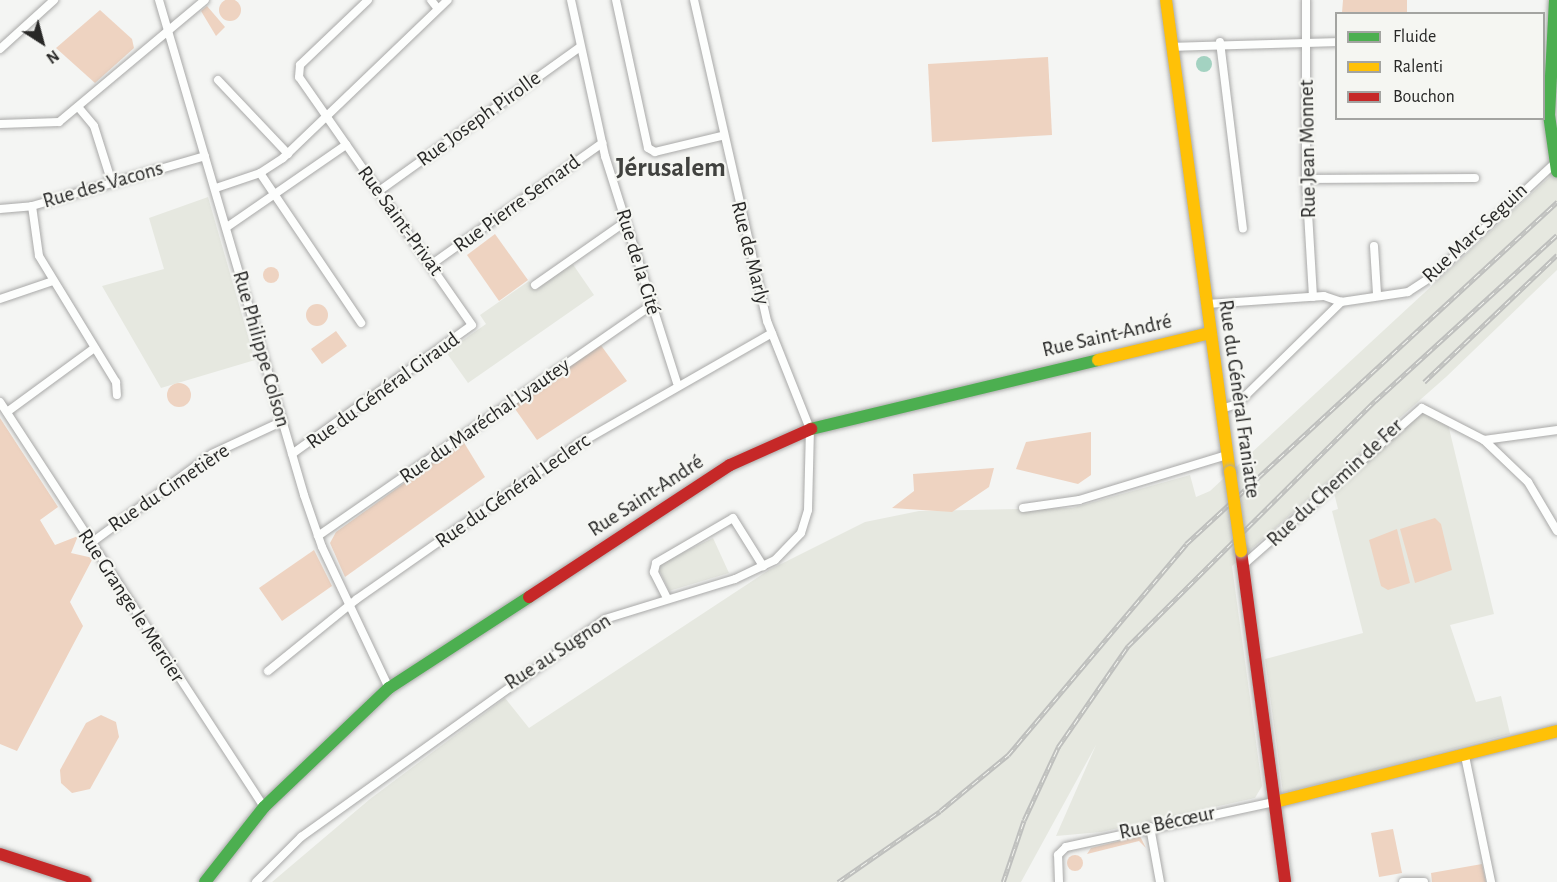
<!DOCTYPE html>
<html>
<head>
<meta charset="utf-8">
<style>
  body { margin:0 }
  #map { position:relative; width:1557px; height:882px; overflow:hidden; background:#f4f5f3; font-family:"Alegreya Sans",sans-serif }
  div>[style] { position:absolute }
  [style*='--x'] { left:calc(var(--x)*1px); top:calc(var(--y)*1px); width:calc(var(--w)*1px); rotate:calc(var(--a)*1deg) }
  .built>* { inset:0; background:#e6e8e0 }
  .green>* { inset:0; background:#eed3c1 }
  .round { border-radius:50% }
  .water>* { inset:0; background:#a3d2c1 }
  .roads { filter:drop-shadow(0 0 2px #a9a9a8) drop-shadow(0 0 2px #a9a9a8) }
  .street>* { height:8px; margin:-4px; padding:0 4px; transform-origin:4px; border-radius:4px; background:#fdfefd }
  .fast>* { height:12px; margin:-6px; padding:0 6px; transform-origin:6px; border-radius:6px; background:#4caf50 }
  .slow>* { height:12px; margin:-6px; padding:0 6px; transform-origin:6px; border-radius:6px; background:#ffc107 }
  .jam>* { height:12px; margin:-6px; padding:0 6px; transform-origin:6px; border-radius:6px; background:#c62828 }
  .rail>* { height:4.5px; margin-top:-2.25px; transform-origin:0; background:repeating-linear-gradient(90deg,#f5f6f2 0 7px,#bebfbd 0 14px); box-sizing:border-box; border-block:2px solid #bebfbd }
  .bridges { filter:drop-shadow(0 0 2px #a9a9a8) drop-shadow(0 0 2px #a9a9a8) }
  .slow-bridge>* { height:12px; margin:-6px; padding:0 6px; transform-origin:6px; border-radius:6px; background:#ffc107 }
  span { translate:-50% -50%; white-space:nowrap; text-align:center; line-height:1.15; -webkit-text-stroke:4.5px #f5f6f2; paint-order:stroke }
  .street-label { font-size:21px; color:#282827 }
  .district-label { font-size:27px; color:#41423f; font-weight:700 }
  .legend { position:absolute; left:1335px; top:12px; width:210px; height:108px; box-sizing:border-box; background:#f5f6f2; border:2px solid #a3a4a1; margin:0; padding:8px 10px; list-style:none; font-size:18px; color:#282827 }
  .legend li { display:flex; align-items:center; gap:12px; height:30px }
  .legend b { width:30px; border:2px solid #a3a4a1 }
  .north { position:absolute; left:12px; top:12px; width:60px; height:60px; -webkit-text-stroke:4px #f5f6f2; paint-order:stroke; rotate:144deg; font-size:16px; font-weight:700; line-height:24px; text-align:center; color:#282827 }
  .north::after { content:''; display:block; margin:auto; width:21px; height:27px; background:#282827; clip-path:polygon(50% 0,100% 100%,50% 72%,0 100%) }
</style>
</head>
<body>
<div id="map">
  <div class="built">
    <div style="clip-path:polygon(1557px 170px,1557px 270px,1446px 377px,1232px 566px,1262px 786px,1255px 798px,1101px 832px,1056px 836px,1096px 745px,1021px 882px,272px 882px,370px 799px,505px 698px,529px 728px,769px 570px,865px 522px,919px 511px,1072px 508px,1190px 475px,1196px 497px,1210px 491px)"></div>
    <div style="clip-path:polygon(208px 197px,255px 360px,161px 388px,102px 286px,164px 269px,149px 218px)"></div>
    <div style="clip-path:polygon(572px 263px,594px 295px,468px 383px,446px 352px,486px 324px,480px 315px,529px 281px,536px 290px)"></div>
    <div style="clip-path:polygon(1430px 410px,1447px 420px,1494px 614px,1450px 625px,1476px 702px,1501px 696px,1510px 734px,1283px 793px,1265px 659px,1363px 633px,1332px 511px,1338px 509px,1332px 485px,1413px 412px)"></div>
    <div style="clip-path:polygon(713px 538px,729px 573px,669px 591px,657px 565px)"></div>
  </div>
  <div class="green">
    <div class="round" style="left:219px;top:-1px;width:22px;height:22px"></div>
    <div style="clip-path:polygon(1343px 0,1407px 0,1407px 13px,1342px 13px)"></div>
    <div style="clip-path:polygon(207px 6px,225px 27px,216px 36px,201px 11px)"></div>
    <div style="clip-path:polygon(100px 10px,132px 39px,134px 48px,95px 83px,56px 48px)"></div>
    <div style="clip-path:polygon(1048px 57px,1052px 135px,932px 142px,928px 64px)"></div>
    <div style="clip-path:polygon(495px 234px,528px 280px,499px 301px,467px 255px)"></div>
    <div class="round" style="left:263px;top:267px;width:16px;height:16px"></div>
    <div class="round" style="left:306px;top:304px;width:22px;height:22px"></div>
    <div style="clip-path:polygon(336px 331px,347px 346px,322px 364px,311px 349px)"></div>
    <div style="clip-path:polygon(600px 344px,627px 381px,537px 440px,513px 406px)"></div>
    <div class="round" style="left:167px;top:383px;width:24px;height:24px"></div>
    <div style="clip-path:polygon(0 418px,58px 507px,40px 520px,55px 545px,78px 536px,71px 553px,93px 558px,70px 602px,83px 626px,17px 751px,0 744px)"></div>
    <div style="clip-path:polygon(1091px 432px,1091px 475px,1078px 484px,1016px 469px,1026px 442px)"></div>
    <div style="clip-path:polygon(463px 441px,485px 477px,345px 577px,330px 543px,336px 532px)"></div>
    <div style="clip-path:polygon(994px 468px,989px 487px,952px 512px,892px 508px,914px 491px,913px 474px)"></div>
    <div style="clip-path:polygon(1435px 518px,1441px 524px,1452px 570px,1415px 583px,1400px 529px)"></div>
    <div style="clip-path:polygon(1397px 529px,1410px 583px,1388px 590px,1381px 586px,1369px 540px)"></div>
    <div style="clip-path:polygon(314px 550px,332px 586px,282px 621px,259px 588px)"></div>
    <div style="clip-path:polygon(101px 715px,116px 722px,119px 737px,90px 789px,72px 793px,61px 783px,60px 770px,86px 723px)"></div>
    <div style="clip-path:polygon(1393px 829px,1402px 873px,1379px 877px,1371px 833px)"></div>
    <div style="clip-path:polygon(1140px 836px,1146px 848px,1139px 841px,1087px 854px,1091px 848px)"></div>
    <div class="round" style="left:1067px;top:855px;width:16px;height:16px"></div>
    <div style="clip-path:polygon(1482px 864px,1486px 882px,1432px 882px,1431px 873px)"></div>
  </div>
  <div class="water">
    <div class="round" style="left:1196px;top:56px;width:16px;height:16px"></div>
  </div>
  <div class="roads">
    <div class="street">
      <div style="--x:159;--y:0;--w:516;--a:73.67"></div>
      <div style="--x:304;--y:495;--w:55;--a:70.9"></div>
      <div style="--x:322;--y:547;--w:156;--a:64.6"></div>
      <div style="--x:431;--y:0;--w:11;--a:52"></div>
      <div style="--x:571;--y:0;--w:160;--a:77.7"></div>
      <div style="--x:605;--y:156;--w:238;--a:72.4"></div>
      <div style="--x:616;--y:0;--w:151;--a:77.8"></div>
      <div style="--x:648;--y:148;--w:8;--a:30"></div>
      <div style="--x:655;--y:152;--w:68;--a:-13.6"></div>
      <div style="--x:1306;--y:0;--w:179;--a:90"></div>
      <div style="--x:1306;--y:179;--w:118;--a:86.6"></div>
      <div style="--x:1220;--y:42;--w:188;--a:83"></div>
      <div style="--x:1172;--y:47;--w:164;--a:-1.7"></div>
      <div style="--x:0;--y:49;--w:73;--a:-42.2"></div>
      <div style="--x:218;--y:80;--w:102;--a:46.6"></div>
      <div style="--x:79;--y:108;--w:23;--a:50"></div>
      <div style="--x:94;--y:126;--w:60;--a:72.5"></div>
      <div style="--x:0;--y:124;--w:59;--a:-1.9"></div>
      <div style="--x:59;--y:122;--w:190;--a:-39.9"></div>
      <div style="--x:260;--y:173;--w:181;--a:56"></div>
      <div style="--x:1306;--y:179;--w:169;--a:-0.3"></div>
      <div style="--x:216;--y:188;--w:46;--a:-18.8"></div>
      <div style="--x:260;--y:173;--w:27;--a:-33"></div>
      <div style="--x:283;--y:158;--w:228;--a:-43.8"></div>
      <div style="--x:379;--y:191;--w:246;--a:-35.6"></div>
      <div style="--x:32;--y:206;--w:50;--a:82"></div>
      <div style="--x:39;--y:256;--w:148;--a:58.6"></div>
      <div style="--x:116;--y:382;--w:13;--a:86"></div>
      <div style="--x:0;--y:209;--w:32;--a:-5"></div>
      <div style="--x:32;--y:206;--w:180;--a:-16.1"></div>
      <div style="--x:227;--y:227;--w:145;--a:-34.6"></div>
      <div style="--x:1374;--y:246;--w:48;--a:86.4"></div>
      <div style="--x:432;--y:264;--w:209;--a:-35.4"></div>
      <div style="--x:535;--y:285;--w:110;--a:-35"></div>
      <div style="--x:0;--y:299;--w:56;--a:-18.8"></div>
      <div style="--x:1207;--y:304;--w:117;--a:-3.9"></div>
      <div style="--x:1324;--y:296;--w:18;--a:19"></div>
      <div style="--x:0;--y:402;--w:483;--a:56.9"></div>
      <div style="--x:1221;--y:409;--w:17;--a:-17"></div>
      <div style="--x:1237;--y:404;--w:146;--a:-44.4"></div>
      <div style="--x:1341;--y:302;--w:68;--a:-8.5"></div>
      <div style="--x:1408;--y:292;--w:30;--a:-33"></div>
      <div style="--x:1433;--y:276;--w:165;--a:-42.8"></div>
      <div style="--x:7;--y:412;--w:107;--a:-36.2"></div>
      <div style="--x:1484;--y:440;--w:74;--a:-7.8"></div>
      <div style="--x:292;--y:454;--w:221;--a:-35.6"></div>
      <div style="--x:472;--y:325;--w:302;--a:-124.9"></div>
      <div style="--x:299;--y:77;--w:12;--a:-85"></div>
      <div style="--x:300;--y:65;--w:94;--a:-43.7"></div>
      <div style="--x:1023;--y:508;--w:57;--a:-8.1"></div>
      <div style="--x:1079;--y:500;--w:155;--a:-16.9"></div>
      <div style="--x:318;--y:536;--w:406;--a:-34.7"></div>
      <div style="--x:91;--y:543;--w:150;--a:-36.3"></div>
      <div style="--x:212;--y:454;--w:76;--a:-24.9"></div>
      <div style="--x:1243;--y:565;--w:238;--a:-41.3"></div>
      <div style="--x:1422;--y:408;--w:70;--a:27.3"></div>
      <div style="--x:1484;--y:440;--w:61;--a:43.7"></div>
      <div style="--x:1528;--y:482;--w:57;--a:59.4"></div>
      <div style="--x:667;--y:598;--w:29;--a:-117"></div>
      <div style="--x:654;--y:572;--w:9;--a:-77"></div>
      <div style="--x:656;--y:563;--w:89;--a:-30.3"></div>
      <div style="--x:733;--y:518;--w:57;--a:58"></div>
      <div style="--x:268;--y:671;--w:114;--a:-39"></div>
      <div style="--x:357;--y:599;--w:272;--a:-35"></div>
      <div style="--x:580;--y:443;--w:221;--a:-29.8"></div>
      <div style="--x:1465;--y:756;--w:129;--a:78.3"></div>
      <div style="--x:1150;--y:827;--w:56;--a:79.7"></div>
      <div style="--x:256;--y:882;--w:64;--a:-45"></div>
      <div style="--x:301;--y:837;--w:374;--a:-35.6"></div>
      <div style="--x:605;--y:619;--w:136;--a:-17.1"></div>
      <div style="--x:735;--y:579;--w:44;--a:-25.4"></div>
      <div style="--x:775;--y:560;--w:37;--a:-46"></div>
      <div style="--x:801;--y:533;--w:24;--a:-73"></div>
      <div style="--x:808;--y:510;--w:81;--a:-88.6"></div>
      <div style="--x:810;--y:429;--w:116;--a:-111.7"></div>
      <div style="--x:767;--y:321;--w:329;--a:-102.8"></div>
      <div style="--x:1059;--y:882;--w:27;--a:-92"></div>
      <div style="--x:1058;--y:855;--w:11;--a:-45"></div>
      <div style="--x:1066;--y:847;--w:214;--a:-12.2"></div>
      <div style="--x:1403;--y:882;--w:21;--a:0"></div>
    </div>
    <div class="fast">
      <div style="--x:1555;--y:0;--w:115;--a:93"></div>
      <div style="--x:1549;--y:115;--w:57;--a:81.9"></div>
      <div style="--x:811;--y:429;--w:295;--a:-13.5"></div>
      <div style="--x:205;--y:882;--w:95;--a:-51.8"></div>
      <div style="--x:264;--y:807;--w:173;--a:-43.6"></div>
      <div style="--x:389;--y:688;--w:167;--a:-33"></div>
    </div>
    <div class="slow">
      <div style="--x:1166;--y:0;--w:476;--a:82.3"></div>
      <div style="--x:1098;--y:360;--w:115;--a:-13.6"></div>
      <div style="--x:1275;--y:802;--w:291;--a:-14.1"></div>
    </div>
    <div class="jam">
      <div style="--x:1241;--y:551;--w:334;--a:82.4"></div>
      <div style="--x:529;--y:597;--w:240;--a:-33.3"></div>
      <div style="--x:730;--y:465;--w:89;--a:-24"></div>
      <div style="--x:0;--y:854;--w:90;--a:18"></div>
    </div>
  </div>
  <div class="rail">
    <div style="--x:1424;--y:382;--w:184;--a:-43.7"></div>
    <div style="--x:838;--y:882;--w:124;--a:-34.8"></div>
    <div style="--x:940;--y:811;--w:88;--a:-39.5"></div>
    <div style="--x:1008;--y:755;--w:276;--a:-49.8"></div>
    <div style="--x:1186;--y:544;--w:505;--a:-42.67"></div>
    <div style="--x:1003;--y:882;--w:65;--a:-71.3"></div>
    <div style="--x:1024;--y:820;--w:81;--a:-65"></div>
    <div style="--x:1058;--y:747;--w:123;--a:-55.3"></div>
    <div style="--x:1128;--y:646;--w:348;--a:-44.8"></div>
    <div style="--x:1375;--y:401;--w:246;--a:-42.4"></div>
  </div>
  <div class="bridges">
    <div class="slow-bridge">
      <div style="--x:1230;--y:472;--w:80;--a:82.1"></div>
    </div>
  </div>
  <div class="street-label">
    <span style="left:479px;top:119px;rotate:-36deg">Rue Joseph Pirolle</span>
    <span style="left:1308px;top:149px;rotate:-91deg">Rue Jean Monnet</span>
    <span style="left:103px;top:185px;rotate:-16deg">Rue des Vacons</span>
    <span style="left:517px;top:204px;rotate:-36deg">Rue Pierre Semard</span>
    <span style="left:400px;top:221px;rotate:54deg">Rue Saint-Privat</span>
    <span style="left:1475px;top:233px;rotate:-43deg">Rue Marc Seguin</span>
    <span style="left:750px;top:253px;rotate:76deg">Rue de Marly</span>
    <span style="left:638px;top:262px;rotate:73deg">Rue de la Cité</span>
    <span style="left:1107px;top:336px;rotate:-13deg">Rue Saint-André</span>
    <span style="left:261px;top:349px;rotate:74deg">Rue Philippe Colson</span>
    <span style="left:383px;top:391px;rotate:-36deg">Rue du Général Giraud</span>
    <span style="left:1239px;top:399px;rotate:82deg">Rue du Général Franiatte</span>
    <span style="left:485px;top:421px;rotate:-35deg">Rue du Maréchal Lyautey</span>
    <span style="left:1335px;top:483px;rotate:-43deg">Rue du Chemin de Fer</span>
    <span style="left:169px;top:488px;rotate:-34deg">Rue du Cimetière</span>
    <span style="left:513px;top:491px;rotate:-35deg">Rue du Général Leclerc</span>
    <span style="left:646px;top:496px;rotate:-33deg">Rue Saint-André</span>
    <span style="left:131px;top:606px;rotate:57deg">Rue Grange le Mercier</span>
    <span style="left:558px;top:652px;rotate:-33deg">Rue au Sugnon</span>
    <span style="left:1167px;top:823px;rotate:-12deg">Rue Bécœur</span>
  </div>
  <div class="district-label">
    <span style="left:671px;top:168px">Jérusalem</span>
  </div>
  <ul class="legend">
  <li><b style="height:8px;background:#4caf50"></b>Fluide</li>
  <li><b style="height:8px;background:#ffc107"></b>Ralenti</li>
  <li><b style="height:8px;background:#c62828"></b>Bouchon</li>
  </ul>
  <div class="north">N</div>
</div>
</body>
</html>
